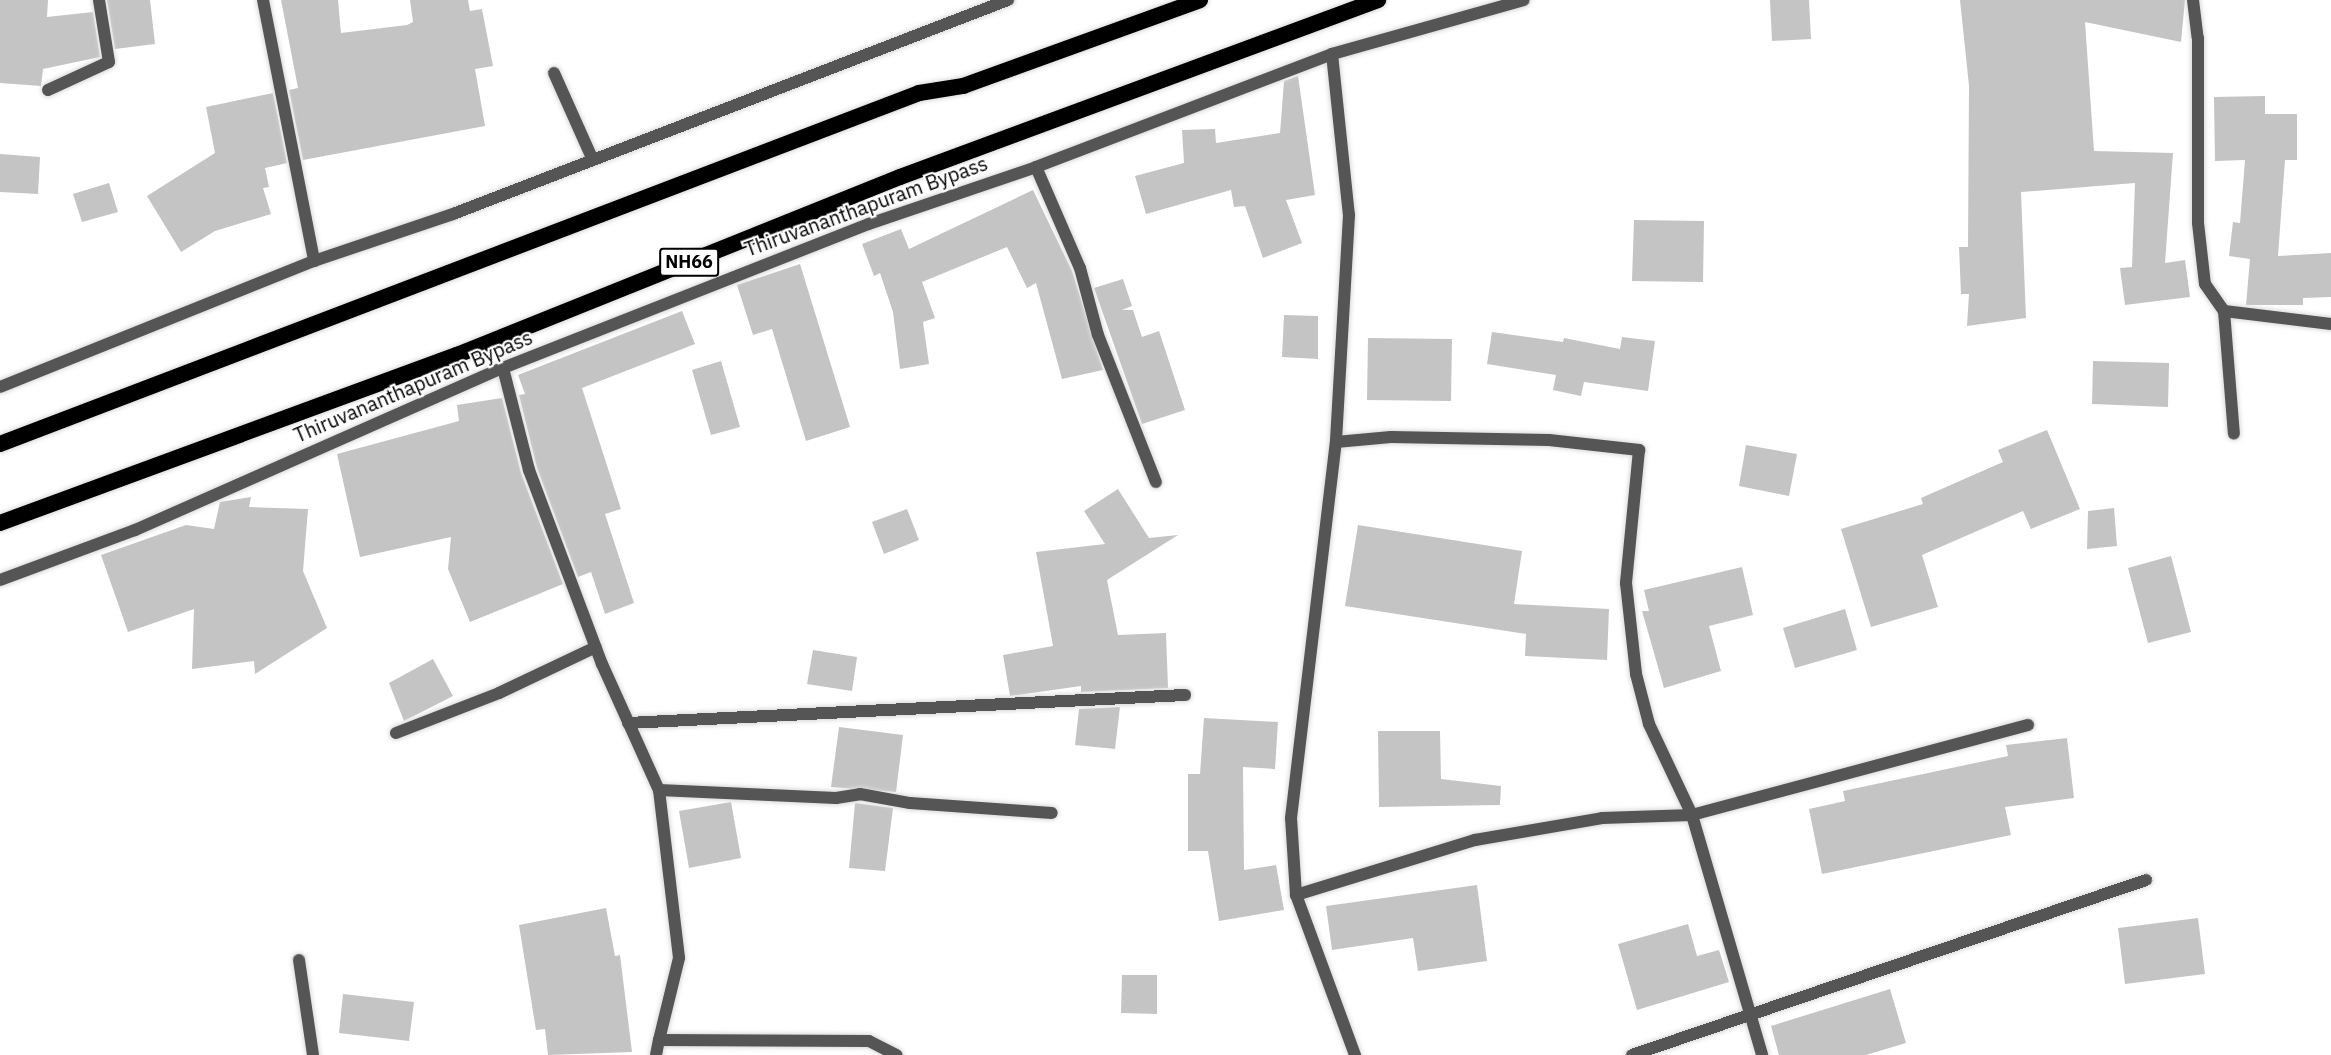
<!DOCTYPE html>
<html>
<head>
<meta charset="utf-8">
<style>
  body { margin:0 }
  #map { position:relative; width:2331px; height:1055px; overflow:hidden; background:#fff; font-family:"IBM Plex Sans",sans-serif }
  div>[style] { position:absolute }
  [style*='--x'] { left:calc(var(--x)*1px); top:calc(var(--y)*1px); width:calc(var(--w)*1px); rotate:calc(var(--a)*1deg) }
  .building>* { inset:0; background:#c4c4c4 }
  .roads { filter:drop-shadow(0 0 2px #dbdbdb) drop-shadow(0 0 2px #dbdbdb) }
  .service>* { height:12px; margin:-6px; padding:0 6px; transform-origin:6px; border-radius:6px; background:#555 }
  .minor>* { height:12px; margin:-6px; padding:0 6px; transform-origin:6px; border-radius:6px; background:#555 }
  .tertiary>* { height:12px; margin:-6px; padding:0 6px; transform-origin:6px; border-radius:6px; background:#555 }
  .trunk>* { height:16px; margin:-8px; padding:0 8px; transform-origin:8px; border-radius:8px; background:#000 }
  span { translate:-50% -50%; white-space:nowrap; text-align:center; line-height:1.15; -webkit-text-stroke:4.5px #fff; paint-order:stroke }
  .shield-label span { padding:2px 4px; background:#fff; border:2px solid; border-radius:4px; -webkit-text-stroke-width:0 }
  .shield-label { font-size:18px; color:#000; font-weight:700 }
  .street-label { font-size:20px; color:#000 }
</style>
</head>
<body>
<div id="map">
  <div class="building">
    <div style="clip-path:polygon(0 0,48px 0,47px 17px,93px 12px,100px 57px,43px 69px,41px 86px,0 83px)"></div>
    <div style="clip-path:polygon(107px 0,150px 0,155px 44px,115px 49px)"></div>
    <div style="clip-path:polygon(281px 0,338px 0,341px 33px,407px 25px,413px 22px,410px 0,468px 0,470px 11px,482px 9px,493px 66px,475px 69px,485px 126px,303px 160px,289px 90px,298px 88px)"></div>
    <div style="clip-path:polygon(1770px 0,1809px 0,1811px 39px,1772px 41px)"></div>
    <div style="clip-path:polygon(1960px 0,2185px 0,2181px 42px,2085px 22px,2094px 151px,2173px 153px,2165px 263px,2185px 260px,2190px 297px,2125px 305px,2120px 268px,2132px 267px,2135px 183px,2021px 192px,2026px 318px,1967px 326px,1969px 294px,1961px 294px,1959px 247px,1968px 247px,1969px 86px)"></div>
    <div style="clip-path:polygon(1298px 76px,1315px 195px,1286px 200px,1302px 243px,1263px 258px,1245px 206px,1234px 207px,1231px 190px,1146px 214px,1135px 176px,1184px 163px,1182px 130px,1215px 129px,1216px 143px,1280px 133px,1284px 81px)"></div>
    <div style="clip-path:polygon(273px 93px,287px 163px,265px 168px,269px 187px,263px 188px,271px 214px,215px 231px,181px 252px,147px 196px,215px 153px,206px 107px)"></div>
    <div style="clip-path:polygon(2265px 96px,2265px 114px,2297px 114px,2297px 160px,2285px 160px,2278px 256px,2331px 253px,2331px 297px,2303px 298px,2303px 305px,2246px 305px,2250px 259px,2229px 256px,2233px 222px,2240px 223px,2245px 160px,2215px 161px,2214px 97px)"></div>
    <div style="clip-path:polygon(0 154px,40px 157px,38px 194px,0 192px)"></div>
    <div style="clip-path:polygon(109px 183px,118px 212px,82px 222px,73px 194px)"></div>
    <div style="clip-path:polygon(1033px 190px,1072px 271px,1103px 370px,1062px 379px,1036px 283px,1027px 288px,1007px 247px,922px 282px,935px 318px,923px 322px,929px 364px,900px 369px,893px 312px,880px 273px,874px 276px,862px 244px,901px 229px,909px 249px)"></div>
    <div style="clip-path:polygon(1634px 220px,1704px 221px,1703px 282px,1632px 281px)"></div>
    <div style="clip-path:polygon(800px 264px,850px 427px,806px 441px,772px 329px,753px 335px,737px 285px)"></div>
    <div style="clip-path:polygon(1123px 279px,1132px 306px,1122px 310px,1133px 310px,1142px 337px,1159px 331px,1185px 410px,1142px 424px,1094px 288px)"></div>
    <div style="clip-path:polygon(682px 311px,695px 344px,582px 388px,621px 509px,605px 514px,634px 603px,605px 614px,591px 572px,578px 577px,537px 468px,519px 395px,525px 394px,518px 375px)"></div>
    <div style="clip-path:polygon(1284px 315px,1318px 316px,1318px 359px,1282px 357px)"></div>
    <div style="clip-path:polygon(1492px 332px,1563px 342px,1564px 338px,1620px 349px,1622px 337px,1655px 341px,1648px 391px,1584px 382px,1581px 396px,1553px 390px,1556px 375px,1487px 364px)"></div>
    <div style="clip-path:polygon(1368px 338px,1452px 339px,1451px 401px,1367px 400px)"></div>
    <div style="clip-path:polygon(721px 361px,740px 427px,711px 435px,692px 370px)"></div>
    <div style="clip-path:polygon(2093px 361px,2169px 363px,2168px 407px,2092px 404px)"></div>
    <div style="clip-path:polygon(502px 398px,521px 473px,563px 584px,470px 622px,448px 569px,451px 537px,360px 557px,337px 454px,459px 421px,457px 405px)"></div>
    <div style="clip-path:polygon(2047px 430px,2080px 509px,2031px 529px,2023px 511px,1922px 555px,1938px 607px,1871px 627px,1841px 529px,1923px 504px,1921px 498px,2003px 462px,1998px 450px)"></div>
    <div style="clip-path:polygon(1746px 445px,1797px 454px,1789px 496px,1739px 486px)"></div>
    <div style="clip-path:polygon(1118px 489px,1149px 538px,1178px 535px,1107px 580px,1118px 635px,1166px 633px,1168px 688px,1081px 692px,1081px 686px,1010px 696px,1003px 655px,1053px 646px,1036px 552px,1105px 544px,1084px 511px)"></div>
    <div style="clip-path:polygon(251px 497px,249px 507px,308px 509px,303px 571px,327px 628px,255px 674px,254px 661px,192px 669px,194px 609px,128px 632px,101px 555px,186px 525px,214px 529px,220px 502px)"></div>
    <div style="clip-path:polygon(2114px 508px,2117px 546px,2087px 549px,2088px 511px)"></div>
    <div style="clip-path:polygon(907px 509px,919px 540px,884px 554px,872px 522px)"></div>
    <div style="clip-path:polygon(1358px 525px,1522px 551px,1514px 604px,1609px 609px,1607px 660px,1525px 656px,1526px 634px,1345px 606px)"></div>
    <div style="clip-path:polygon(2171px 556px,2191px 632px,2148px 643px,2128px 568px)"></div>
    <div style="clip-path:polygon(1742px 567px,1753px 615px,1709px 626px,1721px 671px,1664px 688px,1642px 611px,1649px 611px,1644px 590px)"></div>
    <div style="clip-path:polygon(1845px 609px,1857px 650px,1795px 668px,1783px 628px)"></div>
    <div style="clip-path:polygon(813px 650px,857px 657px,852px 691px,807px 684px)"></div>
    <div style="clip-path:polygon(433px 659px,453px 696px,404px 721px,389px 683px)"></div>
    <div style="clip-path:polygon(1120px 707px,1115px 749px,1075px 745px,1079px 709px)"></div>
    <div style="clip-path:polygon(1204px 718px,1278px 722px,1275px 769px,1243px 767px,1244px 870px,1276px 865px,1284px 910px,1219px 921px,1208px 851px,1188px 851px,1188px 774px,1200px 774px)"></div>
    <div style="clip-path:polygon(839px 727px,903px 735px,896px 792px,831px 787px)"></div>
    <div style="clip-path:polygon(1378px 731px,1440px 731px,1441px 779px,1501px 786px,1500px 805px,1379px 807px)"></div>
    <div style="clip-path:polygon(2067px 738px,2074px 798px,2005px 807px,2011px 835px,1822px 874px,1809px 809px,1845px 801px,1843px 791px,2008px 756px,2006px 745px)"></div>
    <div style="clip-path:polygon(731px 802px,741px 858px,689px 868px,679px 811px)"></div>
    <div style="clip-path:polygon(855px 803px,893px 808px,885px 871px,849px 868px)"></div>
    <div style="clip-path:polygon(1477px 885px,1487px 961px,1418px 971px,1413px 938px,1332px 950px,1326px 906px)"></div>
    <div style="clip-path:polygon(606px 908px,615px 956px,620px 955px,632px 1052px,548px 1055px,545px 1029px,536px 1030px,519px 925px)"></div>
    <div style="clip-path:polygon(2198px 918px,2205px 974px,2125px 984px,2118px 928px)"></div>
    <div style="clip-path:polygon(1688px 924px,1697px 956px,1719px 950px,1729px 982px,1637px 1010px,1618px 944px)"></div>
    <div style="clip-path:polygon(1122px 975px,1157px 975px,1157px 1014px,1121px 1013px)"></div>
    <div style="clip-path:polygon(1890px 989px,1906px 1043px,1866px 1055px,1779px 1055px,1771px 1026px)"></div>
    <div style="clip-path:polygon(343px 994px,414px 1002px,409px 1041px,339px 1033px)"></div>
  </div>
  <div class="roads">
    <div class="service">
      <div style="--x:628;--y:723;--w:558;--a:-2.88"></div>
    </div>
    <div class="minor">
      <div style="--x:263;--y:0;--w:266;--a:78.9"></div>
      <div style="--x:2193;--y:0;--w:38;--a:83"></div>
      <div style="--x:2198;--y:38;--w:185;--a:90"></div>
      <div style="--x:2198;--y:223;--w:61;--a:83.5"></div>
      <div style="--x:2205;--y:284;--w:33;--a:55"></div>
      <div style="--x:2224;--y:311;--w:108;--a:6.9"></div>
      <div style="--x:1332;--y:54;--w:162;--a:84"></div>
      <div style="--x:1349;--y:215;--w:227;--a:93.3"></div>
      <div style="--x:1336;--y:442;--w:55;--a:-5.2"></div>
      <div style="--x:1391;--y:437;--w:158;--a:1.1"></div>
      <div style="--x:1549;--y:440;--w:91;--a:6.3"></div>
      <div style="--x:1639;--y:450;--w:134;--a:95.6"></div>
      <div style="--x:1626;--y:583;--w:92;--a:83.7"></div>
      <div style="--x:1636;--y:674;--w:52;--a:75.4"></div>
      <div style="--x:1649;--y:724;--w:101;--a:64.7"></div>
      <div style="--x:1692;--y:815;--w:250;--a:73.7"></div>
      <div style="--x:554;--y:73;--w:95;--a:65.9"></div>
      <div style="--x:48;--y:90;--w:67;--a:-24.7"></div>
      <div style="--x:109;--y:62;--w:63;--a:-99.2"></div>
      <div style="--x:1036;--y:167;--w:110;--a:66.5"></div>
      <div style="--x:1080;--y:268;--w:69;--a:75"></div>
      <div style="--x:1098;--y:335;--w:158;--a:68.5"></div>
      <div style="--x:2224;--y:311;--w:123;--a:85.4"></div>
      <div style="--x:503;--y:368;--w:105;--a:75.7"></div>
      <div style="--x:529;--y:470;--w:207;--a:69.4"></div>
      <div style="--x:602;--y:664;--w:138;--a:65.7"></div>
      <div style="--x:659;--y:790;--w:169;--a:83.2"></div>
      <div style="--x:679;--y:958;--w:84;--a:103.7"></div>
      <div style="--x:659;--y:1040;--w:210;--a:0.3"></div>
      <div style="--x:869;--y:1041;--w:31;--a:27"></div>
      <div style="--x:396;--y:733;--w:110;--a:-21.2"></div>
      <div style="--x:499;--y:693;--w:107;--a:-25.4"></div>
      <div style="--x:659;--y:790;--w:177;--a:2.6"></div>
      <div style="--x:836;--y:798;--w:24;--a:-9"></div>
      <div style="--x:860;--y:794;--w:51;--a:10.2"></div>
      <div style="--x:910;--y:803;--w:142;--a:4"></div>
      <div style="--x:1296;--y:895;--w:77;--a:-93.7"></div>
      <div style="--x:1291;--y:818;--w:379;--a:-83.2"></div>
      <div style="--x:299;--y:960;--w:96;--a:81.6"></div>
      <div style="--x:656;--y:1055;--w:15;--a:-79"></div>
      <div style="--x:1355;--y:1055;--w:171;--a:-110.2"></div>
      <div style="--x:1296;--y:895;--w:187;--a:-17.1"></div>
      <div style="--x:1475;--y:840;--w:129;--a:-9.8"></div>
      <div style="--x:1602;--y:818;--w:90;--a:-1.9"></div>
      <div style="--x:1692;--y:815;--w:348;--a:-15"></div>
      <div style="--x:1632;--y:1055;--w:543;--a:-18.8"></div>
    </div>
    <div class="tertiary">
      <div style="--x:0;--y:387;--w:338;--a:-21.9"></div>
      <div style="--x:314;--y:261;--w:147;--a:-18.7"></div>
      <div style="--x:453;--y:214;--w:595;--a:-21.09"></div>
      <div style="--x:0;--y:580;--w:144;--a:-20.3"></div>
      <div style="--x:135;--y:530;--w:402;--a:-23.8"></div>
      <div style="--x:503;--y:368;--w:393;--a:-21.5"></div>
      <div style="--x:869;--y:224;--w:176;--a:-18.8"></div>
      <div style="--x:1036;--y:167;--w:317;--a:-20.9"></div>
      <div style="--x:1332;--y:54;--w:199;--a:-15.7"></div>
    </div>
    <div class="trunk">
      <div style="--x:0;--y:444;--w:984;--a:-20.9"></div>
      <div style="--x:919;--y:93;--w:45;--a:-9"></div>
      <div style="--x:963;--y:86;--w:252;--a:-19.9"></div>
      <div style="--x:0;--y:523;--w:487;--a:-20.2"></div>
      <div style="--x:457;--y:355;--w:477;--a:-21.9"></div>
      <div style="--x:900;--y:177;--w:510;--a:-20.32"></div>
    </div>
  </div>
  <div class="shield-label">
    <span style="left:689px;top:262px">NH66</span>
  </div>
  <div class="street-label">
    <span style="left:866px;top:206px;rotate:-20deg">Thiruvananthapuram Bypass</span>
    <span style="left:413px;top:386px;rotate:-23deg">Thiruvananthapuram Bypass</span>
  </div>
</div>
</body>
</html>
